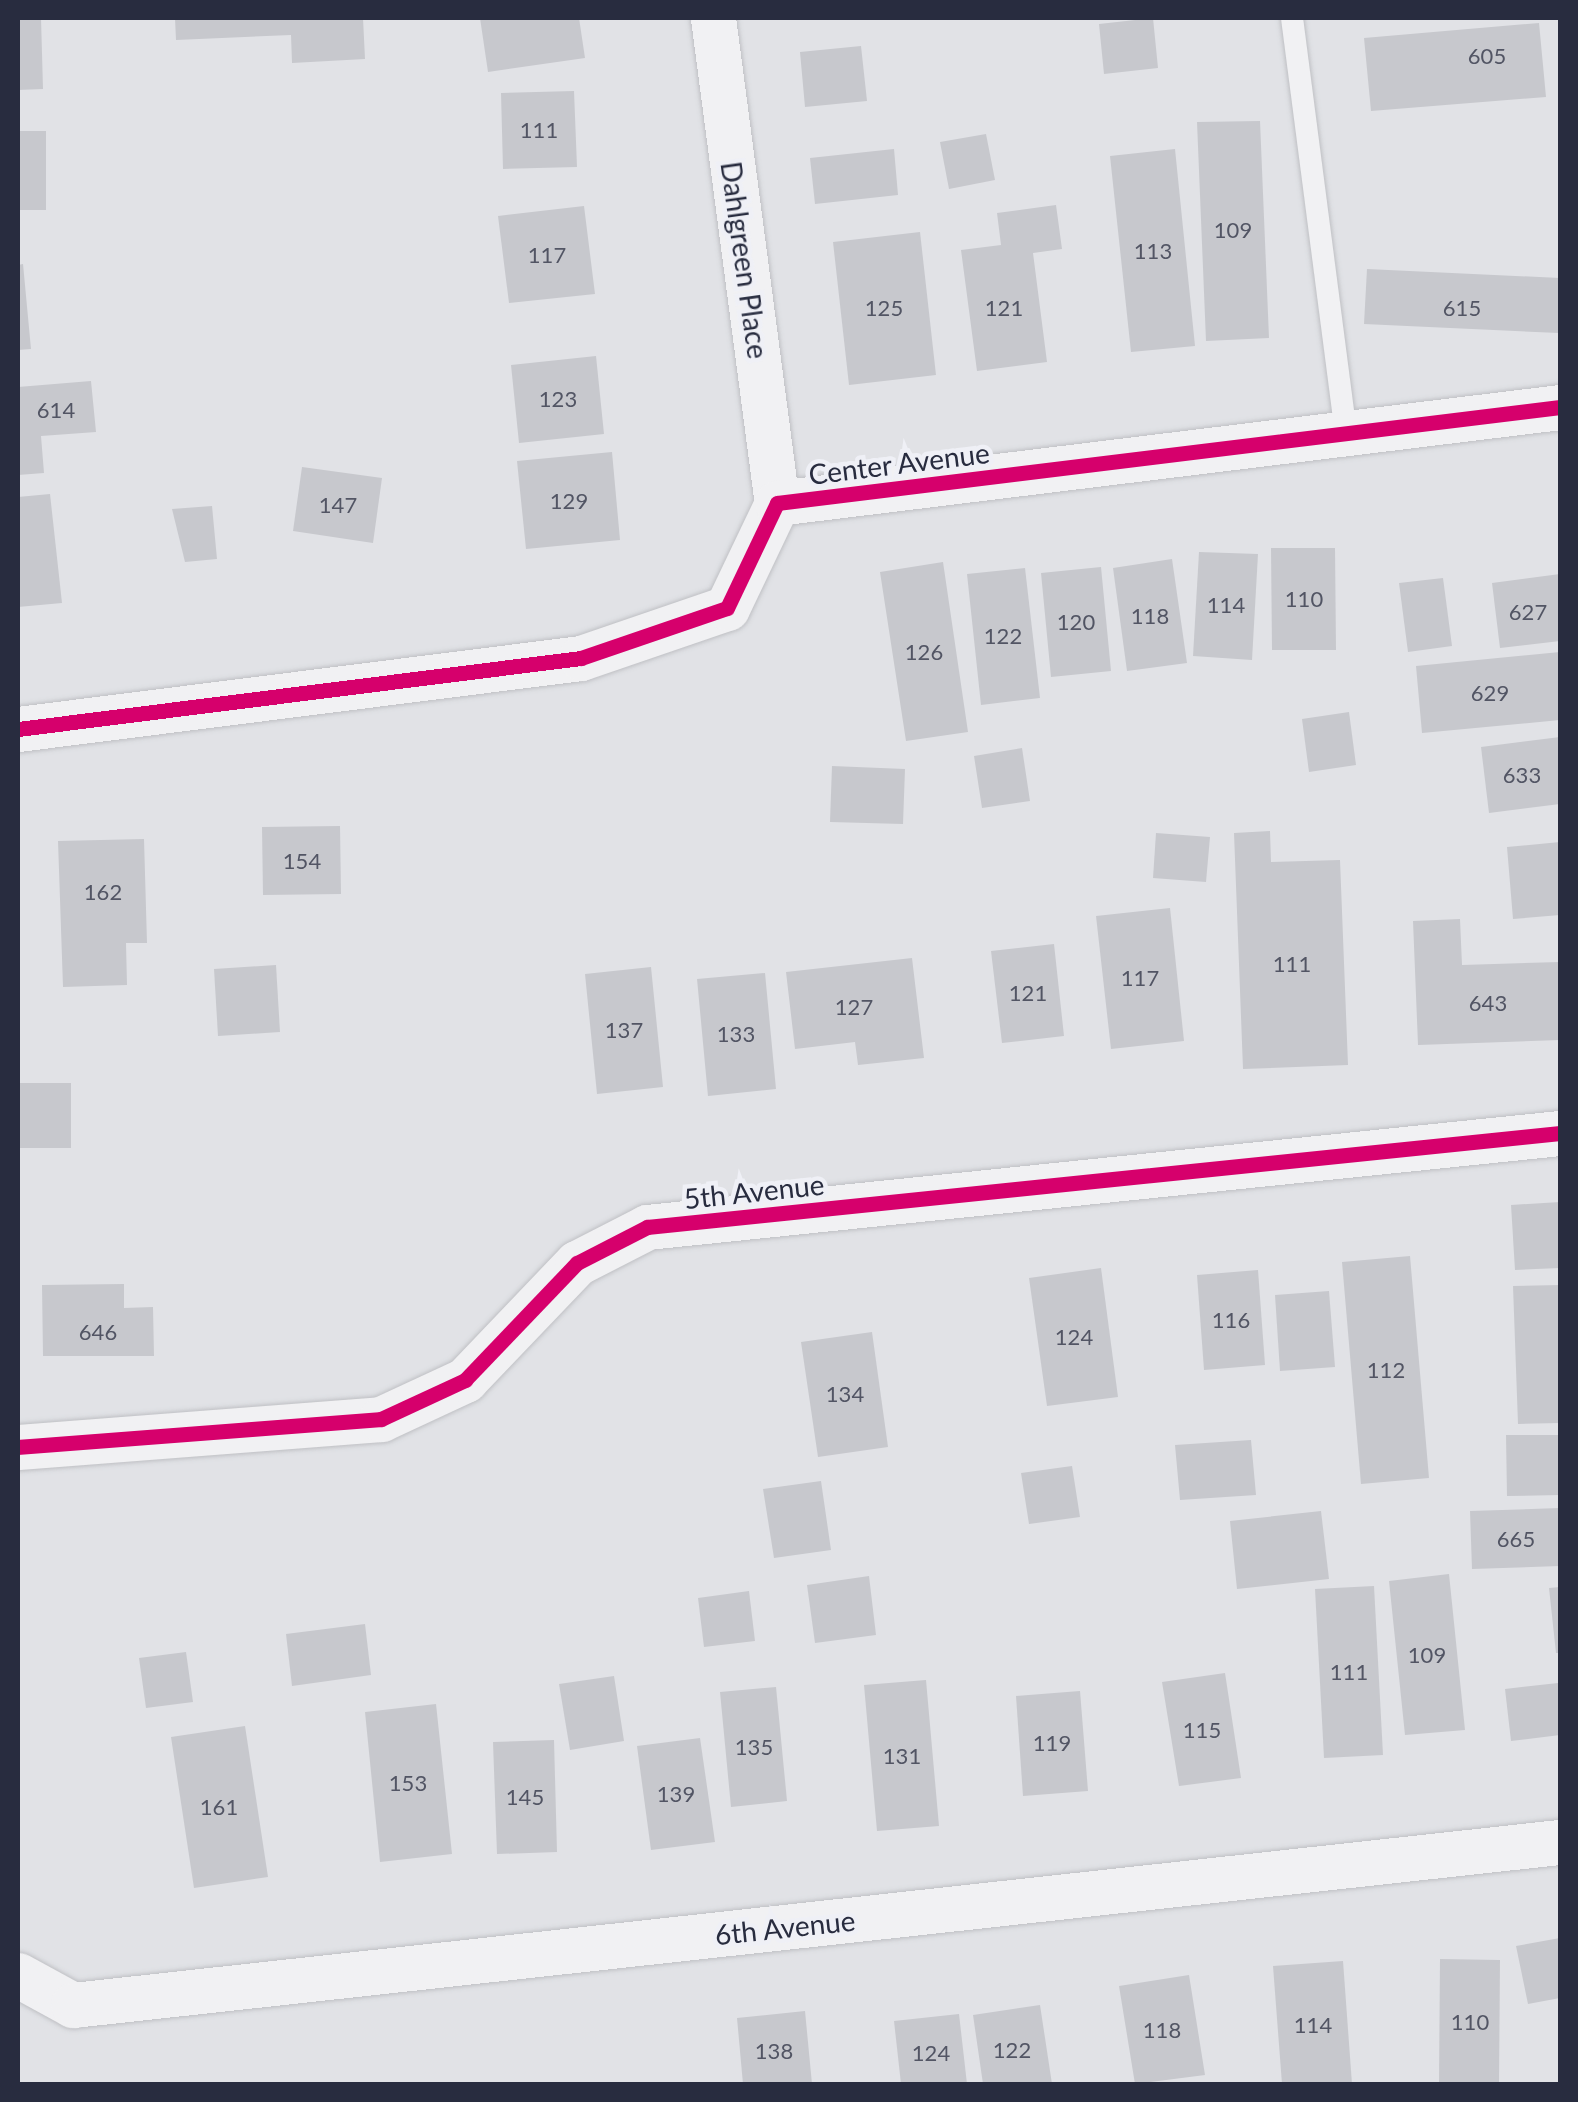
<!DOCTYPE html>
<html>
<head>
<meta charset="utf-8">
<style>
  body { margin:0 }
  #map { position:relative; width:1578px; height:2102px; overflow:hidden; background:#e1e2e6; font-family:Lato,sans-serif }
  div>[style] { position:absolute }
  [style*='--x'] { left:calc(var(--x)*1px); top:calc(var(--y)*1px); width:calc(var(--w)*1px); rotate:calc(var(--a)*1deg) }
  .building>* { inset:0; background:#c7c8cd }
  .roads { filter:drop-shadow(0 0 2px #bfc0c4) drop-shadow(0 0 2px #bfc0c4) }
  .service>* { height:22px; margin:-11px; padding:0 11px; transform-origin:11px; border-radius:11px; background:#f1f1f3 }
  .minor>* { height:45px; margin:-22.5px; padding:0 22.5px; transform-origin:22.5px; border-radius:22.5px; background:#f1f1f3 }
  .cycleway>* { height:15px; margin:-7.5px; padding:0 7.5px; transform-origin:7.5px; border-radius:7.5px; background:#d6006c }
  span { translate:-50% -50%; white-space:nowrap; text-align:center; line-height:1.15; -webkit-text-stroke:9px #eff0f6; paint-order:stroke }
  .number-label { font-size:22px; color:#525564 }
  .number-label span { -webkit-text-stroke-width:0 }
  .street-label { font-size:28px; color:#282c3f }
  .frame { position:absolute; inset:0; border:20px solid #282c3f; pointer-events:none }
</style>
</head>
<body>
<div id="map">
  <div class="building">
    <div style="clip-path:polygon(18px 18px,41px 18px,43px 89px,18px 90px)"></div>
    <div style="clip-path:polygon(175px 18px,363px 18px,365px 59px,292px 63px,291px 35px,176px 40px)"></div>
    <div style="clip-path:polygon(480px 18px,579px 18px,585px 58px,488px 72px)"></div>
    <div style="clip-path:polygon(1153px 18px,1158px 68px,1104px 74px,1099px 24px)"></div>
    <div style="clip-path:polygon(1539px 23px,1546px 97px,1371px 111px,1364px 38px)"></div>
    <div style="clip-path:polygon(861px 46px,867px 101px,805px 107px,800px 52px)"></div>
    <div style="clip-path:polygon(574px 91px,577px 167px,503px 169px,501px 93px)"></div>
    <div style="clip-path:polygon(1260px 121px,1269px 338px,1206px 341px,1197px 122px)"></div>
    <div style="clip-path:polygon(18px 131px,46px 131px,46px 210px,18px 210px)"></div>
    <div style="clip-path:polygon(986px 134px,995px 180px,949px 189px,940px 142px)"></div>
    <div style="clip-path:polygon(894px 149px,898px 195px,815px 204px,810px 158px)"></div>
    <div style="clip-path:polygon(1175px 149px,1195px 346px,1131px 352px,1110px 156px)"></div>
    <div style="clip-path:polygon(1056px 205px,1062px 249px,1033px 253px,1047px 362px,977px 371px,961px 250px,1001px 245px,997px 213px)"></div>
    <div style="clip-path:polygon(584px 206px,595px 294px,509px 303px,498px 216px)"></div>
    <div style="clip-path:polygon(920px 232px,936px 375px,849px 385px,833px 242px)"></div>
    <div style="clip-path:polygon(23px 264px,31px 349px,18px 350px,18px 265px)"></div>
    <div style="clip-path:polygon(1367px 269px,1560px 278px,1559px 333px,1364px 324px)"></div>
    <div style="clip-path:polygon(596px 356px,604px 434px,519px 443px,511px 365px)"></div>
    <div style="clip-path:polygon(91px 381px,96px 432px,41px 436px,44px 473px,18px 475px,18px 387px)"></div>
    <div style="clip-path:polygon(612px 452px,620px 540px,526px 549px,517px 461px)"></div>
    <div style="clip-path:polygon(302px 467px,382px 478px,373px 543px,293px 531px)"></div>
    <div style="clip-path:polygon(50px 494px,62px 603px,18px 607px,18px 497px)"></div>
    <div style="clip-path:polygon(212px 506px,217px 559px,185px 562px,172px 509px)"></div>
    <div style="clip-path:polygon(1271px 548px,1335px 548px,1336px 650px,1272px 650px)"></div>
    <div style="clip-path:polygon(1199px 552px,1258px 554px,1252px 660px,1193px 656px)"></div>
    <div style="clip-path:polygon(1172px 559px,1187px 663px,1127px 671px,1113px 568px)"></div>
    <div style="clip-path:polygon(943px 562px,968px 732px,906px 741px,880px 572px)"></div>
    <div style="clip-path:polygon(1101px 567px,1111px 671px,1051px 677px,1041px 573px)"></div>
    <div style="clip-path:polygon(1025px 568px,1040px 698px,981px 705px,967px 574px)"></div>
    <div style="clip-path:polygon(1560px 574px,1560px 641px,1500px 648px,1492px 583px)"></div>
    <div style="clip-path:polygon(1443px 578px,1452px 646px,1408px 652px,1399px 583px)"></div>
    <div style="clip-path:polygon(1560px 652px,1560px 720px,1422px 733px,1416px 666px)"></div>
    <div style="clip-path:polygon(1349px 712px,1356px 765px,1309px 772px,1302px 719px)"></div>
    <div style="clip-path:polygon(1560px 737px,1560px 804px,1489px 813px,1481px 747px)"></div>
    <div style="clip-path:polygon(1022px 748px,1030px 801px,982px 808px,974px 756px)"></div>
    <div style="clip-path:polygon(832px 766px,905px 769px,903px 824px,830px 822px)"></div>
    <div style="clip-path:polygon(340px 826px,341px 894px,263px 895px,262px 827px)"></div>
    <div style="clip-path:polygon(1270px 831px,1271px 862px,1340px 860px,1348px 1065px,1243px 1069px,1234px 833px)"></div>
    <div style="clip-path:polygon(1156px 833px,1210px 837px,1206px 882px,1153px 878px)"></div>
    <div style="clip-path:polygon(144px 839px,147px 943px,126px 943px,127px 985px,63px 987px,58px 841px)"></div>
    <div style="clip-path:polygon(1560px 842px,1560px 915px,1513px 919px,1507px 847px)"></div>
    <div style="clip-path:polygon(1170px 908px,1184px 1041px,1111px 1049px,1096px 916px)"></div>
    <div style="clip-path:polygon(1460px 919px,1462px 965px,1560px 962px,1560px 1040px,1418px 1045px,1413px 921px)"></div>
    <div style="clip-path:polygon(1054px 944px,1064px 1036px,1002px 1043px,991px 951px)"></div>
    <div style="clip-path:polygon(912px 958px,924px 1058px,858px 1065px,855px 1042px,795px 1049px,786px 972px)"></div>
    <div style="clip-path:polygon(276px 965px,280px 1032px,218px 1036px,214px 969px)"></div>
    <div style="clip-path:polygon(651px 967px,663px 1087px,597px 1094px,585px 974px)"></div>
    <div style="clip-path:polygon(765px 973px,776px 1089px,708px 1096px,697px 979px)"></div>
    <div style="clip-path:polygon(18px 1083px,71px 1083px,71px 1148px,18px 1148px)"></div>
    <div style="clip-path:polygon(1560px 1202px,1560px 1268px,1515px 1270px,1511px 1205px)"></div>
    <div style="clip-path:polygon(1410px 1256px,1429px 1478px,1361px 1484px,1342px 1262px)"></div>
    <div style="clip-path:polygon(1101px 1268px,1118px 1397px,1047px 1406px,1029px 1278px)"></div>
    <div style="clip-path:polygon(1258px 1270px,1265px 1365px,1204px 1370px,1197px 1275px)"></div>
    <div style="clip-path:polygon(124px 1284px,124px 1308px,153px 1307px,154px 1356px,43px 1356px,42px 1285px)"></div>
    <div style="clip-path:polygon(1560px 1285px,1560px 1423px,1518px 1424px,1513px 1286px)"></div>
    <div style="clip-path:polygon(1329px 1291px,1335px 1367px,1280px 1371px,1275px 1295px)"></div>
    <div style="clip-path:polygon(872px 1332px,888px 1447px,818px 1457px,801px 1342px)"></div>
    <div style="clip-path:polygon(1506px 1435px,1560px 1435px,1560px 1495px,1507px 1496px)"></div>
    <div style="clip-path:polygon(1251px 1440px,1256px 1495px,1180px 1500px,1175px 1445px)"></div>
    <div style="clip-path:polygon(1072px 1466px,1080px 1517px,1029px 1524px,1021px 1473px)"></div>
    <div style="clip-path:polygon(821px 1481px,831px 1550px,774px 1558px,763px 1489px)"></div>
    <div style="clip-path:polygon(1560px 1508px,1560px 1566px,1472px 1569px,1470px 1511px)"></div>
    <div style="clip-path:polygon(1321px 1511px,1329px 1579px,1237px 1589px,1230px 1521px)"></div>
    <div style="clip-path:polygon(1449px 1574px,1465px 1730px,1405px 1735px,1389px 1581px)"></div>
    <div style="clip-path:polygon(869px 1576px,876px 1635px,815px 1643px,807px 1585px)"></div>
    <div style="clip-path:polygon(1374px 1586px,1383px 1755px,1324px 1758px,1315px 1589px)"></div>
    <div style="clip-path:polygon(1560px 1587px,1560px 1653px,1556px 1653px,1549px 1588px)"></div>
    <div style="clip-path:polygon(749px 1591px,755px 1641px,704px 1647px,698px 1598px)"></div>
    <div style="clip-path:polygon(365px 1624px,371px 1675px,292px 1686px,286px 1634px)"></div>
    <div style="clip-path:polygon(186px 1652px,193px 1702px,146px 1708px,139px 1658px)"></div>
    <div style="clip-path:polygon(1225px 1673px,1241px 1778px,1179px 1786px,1162px 1682px)"></div>
    <div style="clip-path:polygon(614px 1676px,624px 1741px,570px 1750px,559px 1684px)"></div>
    <div style="clip-path:polygon(926px 1680px,939px 1826px,877px 1831px,864px 1685px)"></div>
    <div style="clip-path:polygon(1558px 1683px,1560px 1735px,1511px 1741px,1505px 1689px)"></div>
    <div style="clip-path:polygon(776px 1687px,787px 1801px,731px 1807px,720px 1692px)"></div>
    <div style="clip-path:polygon(1080px 1691px,1088px 1791px,1023px 1796px,1016px 1696px)"></div>
    <div style="clip-path:polygon(436px 1704px,452px 1854px,380px 1862px,365px 1712px)"></div>
    <div style="clip-path:polygon(245px 1726px,268px 1877px,194px 1888px,171px 1737px)"></div>
    <div style="clip-path:polygon(700px 1738px,715px 1842px,651px 1850px,637px 1746px)"></div>
    <div style="clip-path:polygon(554px 1740px,557px 1852px,497px 1854px,493px 1742px)"></div>
    <div style="clip-path:polygon(1560px 1938px,1560px 1998px,1528px 2004px,1516px 1946px)"></div>
    <div style="clip-path:polygon(1440px 1959px,1500px 1960px,1499px 2084px,1439px 2084px)"></div>
    <div style="clip-path:polygon(1343px 1961px,1352px 2084px,1282px 2084px,1273px 1966px)"></div>
    <div style="clip-path:polygon(1189px 1975px,1205px 2075px,1135px 2084px,1119px 1986px)"></div>
    <div style="clip-path:polygon(1040px 2005px,1052px 2084px,983px 2084px,973px 2015px)"></div>
    <div style="clip-path:polygon(805px 2011px,812px 2084px,743px 2084px,737px 2018px)"></div>
    <div style="clip-path:polygon(959px 2014px,967px 2084px,901px 2084px,894px 2021px)"></div>
  </div>
  <div class="roads">
    <div class="service">
      <div style="--x:1292;--y:18;--w:418;--a:82.6"></div>
    </div>
    <div class="minor">
      <div style="--x:713;--y:18;--w:489;--a:82.5"></div>
      <div style="--x:18;--y:729;--w:567;--a:-7.19"></div>
      <div style="--x:581;--y:658;--w:154;--a:-18.9"></div>
      <div style="--x:727;--y:608;--w:116;--a:-64.5"></div>
      <div style="--x:777;--y:503;--w:789;--a:-6.99"></div>
      <div style="--x:18;--y:1447;--w:364;--a:-4.4"></div>
      <div style="--x:381;--y:1419;--w:93;--a:-24.9"></div>
      <div style="--x:465;--y:1380;--w:162;--a:-46.3"></div>
      <div style="--x:577;--y:1263;--w:79;--a:-27.2"></div>
      <div style="--x:647;--y:1227;--w:918;--a:-5.88"></div>
      <div style="--x:18;--y:1975;--w:63;--a:28.6"></div>
      <div style="--x:73;--y:2005;--w:1496;--a:-6.26"></div>
    </div>
  </div>
  <div class="cycleway">
    <div style="--x:18;--y:729;--w:567;--a:-7.19"></div>
    <div style="--x:581;--y:658;--w:154;--a:-18.9"></div>
    <div style="--x:727;--y:608;--w:116;--a:-64.5"></div>
    <div style="--x:777;--y:503;--w:789;--a:-6.99"></div>
    <div style="--x:18;--y:1447;--w:364;--a:-4.4"></div>
    <div style="--x:381;--y:1419;--w:93;--a:-24.9"></div>
    <div style="--x:465;--y:1380;--w:162;--a:-46.3"></div>
    <div style="--x:577;--y:1263;--w:79;--a:-27.2"></div>
    <div style="--x:647;--y:1227;--w:918;--a:-5.88"></div>
  </div>
  <div class="number-label">
    <span style="left:1487px;top:56px">605</span>
    <span style="left:539px;top:130px">111</span>
    <span style="left:1233px;top:230px">109</span>
    <span style="left:1153px;top:251px">113</span>
    <span style="left:547px;top:255px">117</span>
    <span style="left:884px;top:308px">125</span>
    <span style="left:1004px;top:308px">121</span>
    <span style="left:1462px;top:308px">615</span>
    <span style="left:558px;top:399px">123</span>
    <span style="left:56px;top:410px">614</span>
    <span style="left:569px;top:501px">129</span>
    <span style="left:338px;top:505px">147</span>
    <span style="left:1304px;top:599px">110</span>
    <span style="left:1226px;top:605px">114</span>
    <span style="left:1528px;top:612px">627</span>
    <span style="left:1150px;top:616px">118</span>
    <span style="left:1076px;top:622px">120</span>
    <span style="left:1003px;top:636px">122</span>
    <span style="left:924px;top:652px">126</span>
    <span style="left:1490px;top:693px">629</span>
    <span style="left:1522px;top:775px">633</span>
    <span style="left:302px;top:861px">154</span>
    <span style="left:103px;top:892px">162</span>
    <span style="left:1292px;top:964px">111</span>
    <span style="left:1140px;top:978px">117</span>
    <span style="left:1028px;top:993px">121</span>
    <span style="left:1488px;top:1003px">643</span>
    <span style="left:854px;top:1007px">127</span>
    <span style="left:624px;top:1030px">137</span>
    <span style="left:736px;top:1034px">133</span>
    <span style="left:1231px;top:1320px">116</span>
    <span style="left:98px;top:1332px">646</span>
    <span style="left:1074px;top:1337px">124</span>
    <span style="left:1386px;top:1370px">112</span>
    <span style="left:845px;top:1394px">134</span>
    <span style="left:1516px;top:1539px">665</span>
    <span style="left:1427px;top:1655px">109</span>
    <span style="left:1349px;top:1672px">111</span>
    <span style="left:1202px;top:1730px">115</span>
    <span style="left:1052px;top:1743px">119</span>
    <span style="left:754px;top:1747px">135</span>
    <span style="left:902px;top:1756px">131</span>
    <span style="left:408px;top:1783px">153</span>
    <span style="left:676px;top:1794px">139</span>
    <span style="left:525px;top:1797px">145</span>
    <span style="left:219px;top:1807px">161</span>
    <span style="left:1470px;top:2022px">110</span>
    <span style="left:1313px;top:2025px">114</span>
    <span style="left:1162px;top:2030px">118</span>
    <span style="left:1012px;top:2050px">122</span>
    <span style="left:774px;top:2051px">138</span>
    <span style="left:931px;top:2053px">124</span>
  </div>
  <div class="street-label">
    <span style="left:745px;top:260px;rotate:82deg">Dahlgreen Place</span>
    <span style="left:899px;top:463px;rotate:-7deg">Center Avenue</span>
    <span style="left:754px;top:1191px;rotate:-6deg">5th Avenue</span>
    <span style="left:785px;top:1927px;rotate:-6deg">6th Avenue</span>
  </div>
  <div class="frame"></div>
</div>
</body>
</html>
